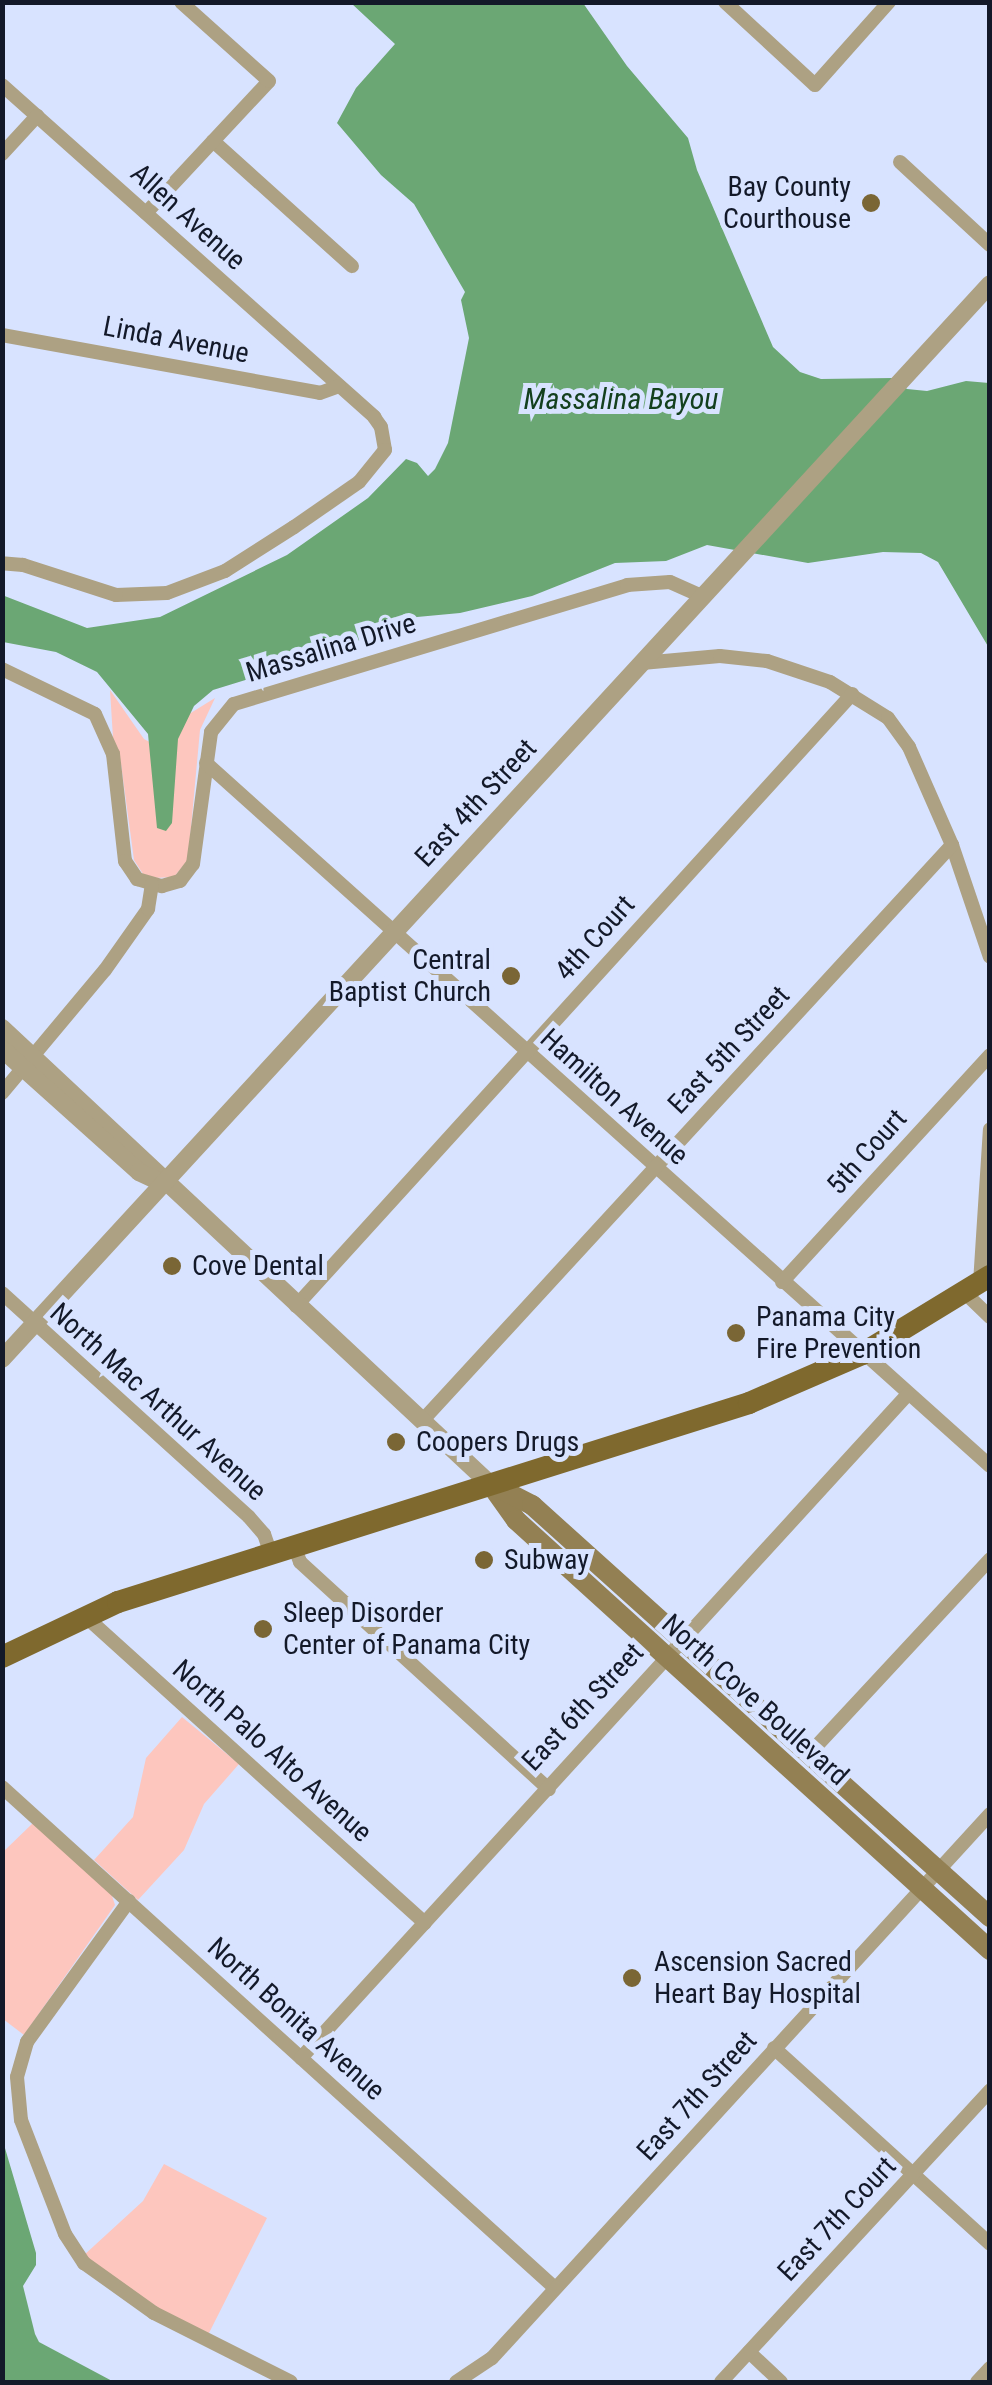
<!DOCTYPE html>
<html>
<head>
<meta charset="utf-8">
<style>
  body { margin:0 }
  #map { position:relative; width:992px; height:2385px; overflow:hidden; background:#d8e3ff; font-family:"Roboto Condensed",sans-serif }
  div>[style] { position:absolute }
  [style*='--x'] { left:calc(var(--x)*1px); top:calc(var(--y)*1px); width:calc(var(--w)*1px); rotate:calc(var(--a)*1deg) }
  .green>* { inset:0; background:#fdc6be }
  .water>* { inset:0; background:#6ba774 }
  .minor>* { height:14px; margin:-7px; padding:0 7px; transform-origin:7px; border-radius:7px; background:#ada183 }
  .tertiary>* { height:18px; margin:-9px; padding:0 9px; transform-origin:9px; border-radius:9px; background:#ada183 }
  .secondary>* { height:20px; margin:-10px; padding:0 10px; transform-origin:10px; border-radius:10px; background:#938053 }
  .primary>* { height:22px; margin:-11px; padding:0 11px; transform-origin:11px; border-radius:11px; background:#7f692e }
  .dots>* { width:28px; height:28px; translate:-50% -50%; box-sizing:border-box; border:5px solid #d8e3ff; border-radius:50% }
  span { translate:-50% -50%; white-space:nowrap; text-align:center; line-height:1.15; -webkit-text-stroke:10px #d8e3ff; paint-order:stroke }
  .poi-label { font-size:28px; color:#131929 }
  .right { translate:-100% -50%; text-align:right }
  .left { translate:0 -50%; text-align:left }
  .street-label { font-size:28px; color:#131929 }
  .water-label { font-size:30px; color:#14401e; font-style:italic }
  .frame { position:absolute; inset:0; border:5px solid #131929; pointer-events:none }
</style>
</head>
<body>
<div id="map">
  <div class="green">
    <div style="clip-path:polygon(110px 690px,144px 739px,155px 745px,181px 719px,215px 698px,200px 730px,188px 860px,174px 877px,154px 878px,143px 874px,134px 860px,121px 764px,113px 738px)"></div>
    <div style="clip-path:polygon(182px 1717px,239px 1764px,204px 1804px,184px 1850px,138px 1900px,94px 1860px,133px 1817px,146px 1758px)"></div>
    <div style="clip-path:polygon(33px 1823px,111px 1893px,115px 1905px,24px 2035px,3px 2019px,3px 1852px)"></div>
    <div style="clip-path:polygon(164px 2164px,267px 2218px,208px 2335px,173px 2318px,83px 2256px,143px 2201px)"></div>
  </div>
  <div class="water">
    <div style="clip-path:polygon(351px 3px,583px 3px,627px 66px,688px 138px,697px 170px,773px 347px,800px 372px,821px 379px,893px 378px,907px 389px,927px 391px,966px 381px,989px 383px,989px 648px,938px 562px,921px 553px,883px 552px,808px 563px,707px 545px,666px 561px,615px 563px,532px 596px,460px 613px,417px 617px,311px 660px,213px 690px,194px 706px,178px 739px,172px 823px,166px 831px,157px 828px,148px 734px,97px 672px,56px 652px,3px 642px,2px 595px,87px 628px,160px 617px,287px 555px,368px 498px,406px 459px,417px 463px,428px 476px,435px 469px,448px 443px,469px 338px,461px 300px,465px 292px,414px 204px,381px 175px,337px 123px,356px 88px,395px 44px)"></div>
    <div style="clip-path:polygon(2px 2138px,36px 2253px,36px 2265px,23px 2286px,35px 2334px,39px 2342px,114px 2382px,3px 2382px)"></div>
  </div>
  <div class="minor">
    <div style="--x:725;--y:2;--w:122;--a:42.7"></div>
    <div style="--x:815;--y:85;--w:111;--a:-48.3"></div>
    <div style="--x:2;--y:85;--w:499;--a:41.7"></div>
    <div style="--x:374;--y:417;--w:12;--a:55"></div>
    <div style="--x:381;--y:427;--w:23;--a:80"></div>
    <div style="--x:385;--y:450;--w:41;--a:129.1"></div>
    <div style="--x:359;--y:482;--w:79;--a:145.3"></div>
    <div style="--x:294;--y:527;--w:82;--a:147.5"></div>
    <div style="--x:225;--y:571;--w:62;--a:159.2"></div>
    <div style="--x:167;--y:593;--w:51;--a:177.8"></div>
    <div style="--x:116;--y:595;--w:98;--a:-162.1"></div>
    <div style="--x:23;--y:565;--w:21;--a:-175"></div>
    <div style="--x:213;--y:141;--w:187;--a:42"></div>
    <div style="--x:2;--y:154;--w:52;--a:-47.4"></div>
    <div style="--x:900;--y:162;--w:122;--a:42.7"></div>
    <div style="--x:146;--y:213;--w:180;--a:-47"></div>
    <div style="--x:269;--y:81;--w:118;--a:-138.1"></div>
    <div style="--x:2;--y:335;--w:323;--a:10.3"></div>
    <div style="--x:320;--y:393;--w:20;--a:-20"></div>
    <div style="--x:642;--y:663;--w:78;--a:-5.1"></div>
    <div style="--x:720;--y:656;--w:47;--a:6.1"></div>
    <div style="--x:767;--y:661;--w:66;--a:18.4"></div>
    <div style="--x:830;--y:682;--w:68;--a:31.8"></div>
    <div style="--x:888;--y:718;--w:36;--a:54"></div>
    <div style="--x:909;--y:747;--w:107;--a:66.3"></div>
    <div style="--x:952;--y:845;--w:118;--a:71.3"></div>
    <div style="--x:2;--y:669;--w:103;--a:25.8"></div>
    <div style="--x:95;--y:714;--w:44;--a:65.8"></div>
    <div style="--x:113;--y:754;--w:108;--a:83.6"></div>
    <div style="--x:125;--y:861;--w:22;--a:56"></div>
    <div style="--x:137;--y:879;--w:26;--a:16"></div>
    <div style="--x:162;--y:886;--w:19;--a:-16"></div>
    <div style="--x:180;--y:881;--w:21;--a:-53"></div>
    <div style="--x:193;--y:864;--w:133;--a:-82.2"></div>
    <div style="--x:211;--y:732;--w:36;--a:-51"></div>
    <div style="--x:234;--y:704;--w:411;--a:-16.8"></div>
    <div style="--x:627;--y:585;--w:43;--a:-4"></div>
    <div style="--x:670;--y:582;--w:35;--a:24"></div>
    <div style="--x:206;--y:763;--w:1053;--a:41.88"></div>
    <div style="--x:2;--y:1093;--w:160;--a:-50.1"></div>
    <div style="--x:105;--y:970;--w:75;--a:-54.8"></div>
    <div style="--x:148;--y:909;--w:25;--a:-81"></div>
    <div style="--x:782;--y:1282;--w:308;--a:-47.5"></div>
    <div style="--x:980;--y:1283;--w:154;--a:-86.3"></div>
    <div style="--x:2;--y:1293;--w:333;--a:42.2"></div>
    <div style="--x:249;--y:1517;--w:23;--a:49"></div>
    <div style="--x:264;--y:1534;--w:21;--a:71"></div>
    <div style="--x:965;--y:1293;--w:35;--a:44"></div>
    <div style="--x:296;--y:1306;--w:827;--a:-47.74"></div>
    <div style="--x:422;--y:1421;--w:783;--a:-47.38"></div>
    <div style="--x:294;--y:1546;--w:17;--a:69"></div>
    <div style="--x:300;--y:1562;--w:337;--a:42.4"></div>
    <div style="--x:85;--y:1616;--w:458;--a:42.1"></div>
    <div style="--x:809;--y:1754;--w:266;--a:-47.1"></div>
    <div style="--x:2;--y:1787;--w:746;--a:42.18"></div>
    <div style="--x:129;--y:1901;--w:174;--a:125.9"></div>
    <div style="--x:27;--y:2042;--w:36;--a:106"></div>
    <div style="--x:17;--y:2077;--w:43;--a:84.7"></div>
    <div style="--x:21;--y:2120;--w:122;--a:68.9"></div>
    <div style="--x:65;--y:2234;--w:35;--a:57"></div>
    <div style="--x:84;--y:2263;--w:86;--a:35.5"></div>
    <div style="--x:154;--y:2313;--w:153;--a:26.7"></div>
    <div style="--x:774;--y:2048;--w:292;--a:42.2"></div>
    <div style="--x:301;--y:2058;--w:898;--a:-47.57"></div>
    <div style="--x:749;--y:2352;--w:44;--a:43.2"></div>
    <div style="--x:456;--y:2382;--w:43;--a:-33.7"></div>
    <div style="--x:492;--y:2358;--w:738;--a:-47.53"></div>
    <div style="--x:721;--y:2382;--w:397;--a:-47.3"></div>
    <div style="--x:977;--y:2382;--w:19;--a:-47"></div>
  </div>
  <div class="tertiary">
    <div style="--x:2;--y:1028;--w:669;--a:43.06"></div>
    <div style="--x:2;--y:1049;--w:184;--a:41.9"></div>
    <div style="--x:139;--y:1172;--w:26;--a:25"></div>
    <div style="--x:2;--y:1359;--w:1460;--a:-47.41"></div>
  </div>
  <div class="secondary">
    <div style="--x:491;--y:1485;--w:43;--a:54.5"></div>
    <div style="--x:516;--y:1520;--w:640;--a:42.21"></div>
    <div style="--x:493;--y:1485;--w:44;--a:27.1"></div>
    <div style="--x:532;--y:1505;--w:616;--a:41.97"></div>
  </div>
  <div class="primary">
    <div style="--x:2;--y:1657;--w:128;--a:-25.4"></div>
    <div style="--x:118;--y:1602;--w:662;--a:-17.5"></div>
    <div style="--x:749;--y:1403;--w:123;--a:-23.4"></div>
    <div style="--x:862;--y:1354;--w:150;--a:-31.4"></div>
  </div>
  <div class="dots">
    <div style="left:871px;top:203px;background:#7a6635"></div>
    <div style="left:511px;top:976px;background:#7a6635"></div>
    <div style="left:172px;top:1266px;background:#7a6635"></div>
    <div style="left:736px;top:1333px;background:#7a6635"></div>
    <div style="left:396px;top:1442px;background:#7a6635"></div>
    <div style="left:484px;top:1560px;background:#7a6635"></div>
    <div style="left:263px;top:1629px;background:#7a6635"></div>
    <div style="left:632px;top:1978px;background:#7a6635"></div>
  </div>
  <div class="poi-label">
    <span class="right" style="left:851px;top:203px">Bay County<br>Courthouse</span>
    <span class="right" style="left:491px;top:976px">Central<br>Baptist Church</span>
    <span class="left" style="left:192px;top:1266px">Cove Dental</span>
    <span class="left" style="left:756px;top:1333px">Panama City<br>Fire Prevention</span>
    <span class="left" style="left:416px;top:1442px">Coopers Drugs</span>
    <span class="left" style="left:504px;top:1560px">Subway</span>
    <span class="left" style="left:283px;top:1629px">Sleep Disorder<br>Center of Panama City</span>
    <span class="left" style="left:654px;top:1978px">Ascension Sacred<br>Heart Bay Hospital</span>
  </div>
  <div class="street-label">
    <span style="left:188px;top:217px;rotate:42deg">Allen Avenue</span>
    <span style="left:176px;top:340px;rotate:11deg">Linda Avenue</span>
    <span style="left:331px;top:648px;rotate:-17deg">Massalina Drive</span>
    <span style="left:476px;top:803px;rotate:-47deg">East 4th Street</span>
    <span style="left:595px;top:938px;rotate:-48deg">4th Court</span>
    <span style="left:729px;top:1050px;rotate:-47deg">East 5th Street</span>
    <span style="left:614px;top:1097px;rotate:42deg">Hamilton Avenue</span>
    <span style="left:867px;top:1152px;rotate:-48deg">5th Court</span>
    <span style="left:158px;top:1402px;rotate:42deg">North Mac Arthur Avenue</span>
    <span style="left:755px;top:1700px;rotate:42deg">North Cove Boulevard</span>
    <span style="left:583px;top:1707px;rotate:-47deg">East 6th Street</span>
    <span style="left:272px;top:1751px;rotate:42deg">North Palo Alto Avenue</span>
    <span style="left:296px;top:2019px;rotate:42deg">North Bonita Avenue</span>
    <span style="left:697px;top:2096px;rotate:-48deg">East 7th Street</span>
    <span style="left:837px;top:2219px;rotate:-47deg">East 7th Court</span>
  </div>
  <div class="water-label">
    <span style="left:621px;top:399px">Massalina Bayou</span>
  </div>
  <div class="frame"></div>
</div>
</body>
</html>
